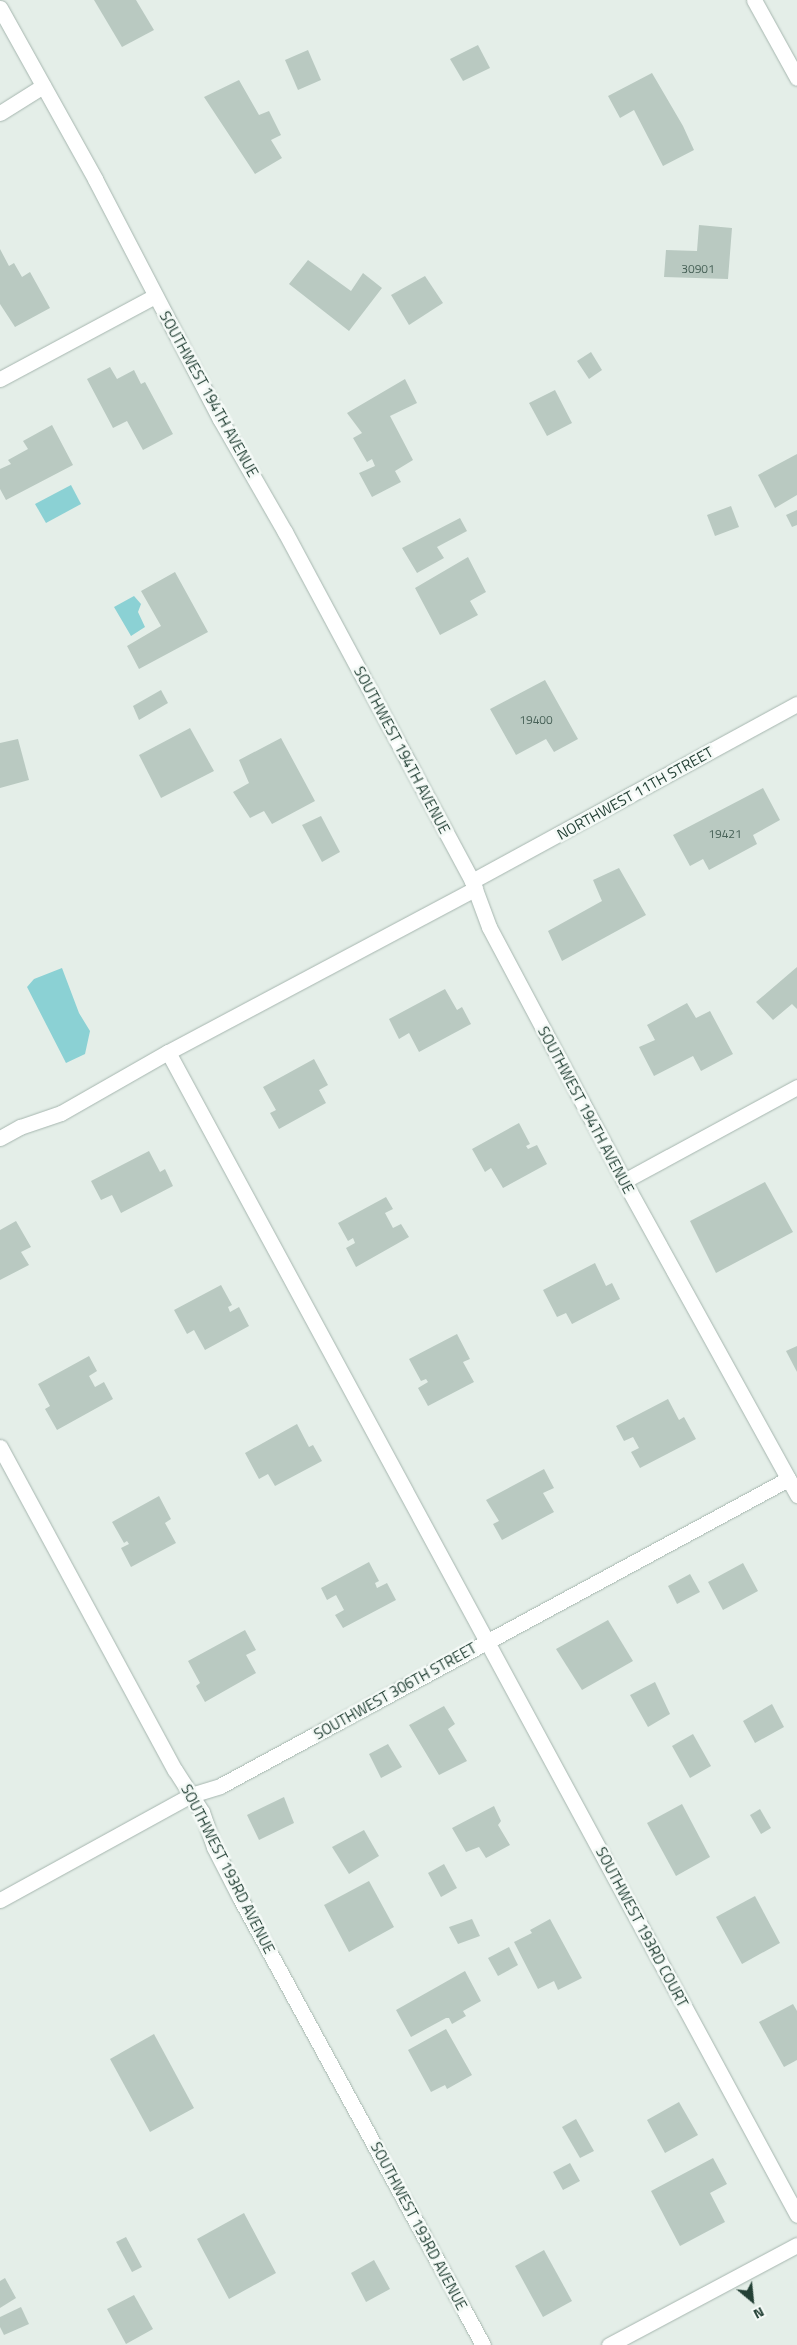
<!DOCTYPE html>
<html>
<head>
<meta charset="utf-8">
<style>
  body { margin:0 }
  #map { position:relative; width:797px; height:2345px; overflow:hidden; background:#e4eee8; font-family:"Titillium Web",sans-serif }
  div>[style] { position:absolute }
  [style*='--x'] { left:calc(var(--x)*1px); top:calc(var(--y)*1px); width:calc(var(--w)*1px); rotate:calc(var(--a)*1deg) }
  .water>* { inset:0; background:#8bd1d4 }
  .building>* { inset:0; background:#b9c9c1 }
  .roads { filter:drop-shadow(0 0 1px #a6b6af) drop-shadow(0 0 1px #a6b6af) }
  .street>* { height:15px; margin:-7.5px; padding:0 7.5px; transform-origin:7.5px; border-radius:7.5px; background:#fff }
  .secondary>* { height:15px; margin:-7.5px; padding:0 7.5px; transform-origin:7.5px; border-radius:7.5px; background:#fff }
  span { translate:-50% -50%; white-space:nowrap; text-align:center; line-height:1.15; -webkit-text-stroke:5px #f5faf7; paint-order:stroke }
  .number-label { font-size:12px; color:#486258 }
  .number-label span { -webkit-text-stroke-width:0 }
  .street-label { font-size:15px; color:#234035 }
  .north { position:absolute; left:727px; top:2275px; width:50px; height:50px; -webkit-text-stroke:4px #f5faf7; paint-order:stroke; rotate:152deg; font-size:14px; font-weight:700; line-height:20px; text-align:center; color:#234035 }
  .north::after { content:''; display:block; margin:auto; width:18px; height:22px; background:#234035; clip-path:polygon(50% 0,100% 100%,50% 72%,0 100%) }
</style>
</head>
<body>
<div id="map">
  <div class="water">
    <div style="clip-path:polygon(71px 485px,81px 504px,46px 523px,35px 504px)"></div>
    <div style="clip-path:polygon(134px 596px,141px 604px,138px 612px,145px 627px,131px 636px,114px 607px)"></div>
    <div style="clip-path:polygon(62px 968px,79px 1013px,90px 1031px,85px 1054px,66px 1063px,27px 987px,34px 979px)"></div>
  </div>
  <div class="building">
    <div style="clip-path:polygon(94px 0,136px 0,154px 30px,122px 47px)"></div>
    <div style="clip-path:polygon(478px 45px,490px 68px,463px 81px,450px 59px)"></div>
    <div style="clip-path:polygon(308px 50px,321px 80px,298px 90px,285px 60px)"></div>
    <div style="clip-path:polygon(652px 73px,683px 126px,694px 150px,663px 166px,634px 110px,620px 118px,608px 96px)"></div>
    <div style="clip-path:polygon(239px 80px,259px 115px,269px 111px,281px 135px,271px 140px,282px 158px,255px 174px,204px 97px)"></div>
    <div style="clip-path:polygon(699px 225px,732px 228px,728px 279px,664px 277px,666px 250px,697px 251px)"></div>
    <div style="clip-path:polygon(0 249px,9px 266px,14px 263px,22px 277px,30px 272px,50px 308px,15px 327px,0 304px)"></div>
    <div style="clip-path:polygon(308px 260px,351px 291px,363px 273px,382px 288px,349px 331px,289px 284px)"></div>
    <div style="clip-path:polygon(425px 276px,443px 303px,409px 325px,391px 295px)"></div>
    <div style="clip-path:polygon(591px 352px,602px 370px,589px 379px,577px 361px)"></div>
    <div style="clip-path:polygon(110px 367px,117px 379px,134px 370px,141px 384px,145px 382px,173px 434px,143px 450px,127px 421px,113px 428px,87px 379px)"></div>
    <div style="clip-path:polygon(405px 379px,417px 403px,390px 416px,413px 460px,395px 471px,401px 482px,372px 497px,359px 473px,375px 466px,372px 459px,367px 462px,353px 438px,362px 433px,347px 413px)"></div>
    <div style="clip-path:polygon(555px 390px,572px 423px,547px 436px,529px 403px)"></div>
    <div style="clip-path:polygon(52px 425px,73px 465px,6px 500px,0 489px,0 469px,11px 464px,8px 460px,28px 449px,23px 441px)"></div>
    <div style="clip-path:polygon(797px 454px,797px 495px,775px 508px,758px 475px)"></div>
    <div style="clip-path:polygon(731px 506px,739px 527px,715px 536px,707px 515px)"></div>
    <div style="clip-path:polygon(797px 510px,797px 525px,792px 527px,786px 515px)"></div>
    <div style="clip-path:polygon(460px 518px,467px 531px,437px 547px,444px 558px,417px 573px,402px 548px)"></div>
    <div style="clip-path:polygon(468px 557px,486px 592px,470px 601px,478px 615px,440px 635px,415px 588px)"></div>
    <div style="clip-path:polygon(175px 572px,208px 632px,139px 669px,127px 646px,161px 626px,141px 591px)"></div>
    <div style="clip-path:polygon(545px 680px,578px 739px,554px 752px,546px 739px,516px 755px,490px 709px)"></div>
    <div style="clip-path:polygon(161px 690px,168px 703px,139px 720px,133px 706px)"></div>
    <div style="clip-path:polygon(190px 728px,214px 771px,161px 798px,139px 755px)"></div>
    <div style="clip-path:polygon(281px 738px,315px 801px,272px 824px,264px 811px,250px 818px,233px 792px,249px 783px,239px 760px)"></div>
    <div style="clip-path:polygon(18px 739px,29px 780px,0 788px,0 743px)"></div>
    <div style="clip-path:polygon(763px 788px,780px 820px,753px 835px,757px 844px,709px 870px,703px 859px,690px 866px,673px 835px)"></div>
    <div style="clip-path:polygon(321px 816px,340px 852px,322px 862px,302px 825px)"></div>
    <div style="clip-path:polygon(619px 868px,646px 915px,562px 961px,548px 931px,602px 901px,593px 880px)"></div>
    <div style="clip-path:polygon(797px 967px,797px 1009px,792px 1004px,773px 1020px,756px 1002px)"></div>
    <div style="clip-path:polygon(445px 989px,457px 1010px,462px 1007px,471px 1024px,419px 1052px,409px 1033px,399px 1039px,389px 1019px)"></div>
    <div style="clip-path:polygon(687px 1003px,696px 1018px,710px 1011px,733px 1054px,701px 1071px,693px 1056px,654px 1076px,639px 1047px,655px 1040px,647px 1025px)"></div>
    <div style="clip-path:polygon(314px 1059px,328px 1085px,319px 1090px,326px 1103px,279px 1129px,270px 1113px,276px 1110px,263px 1087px)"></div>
    <div style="clip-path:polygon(519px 1123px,530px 1144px,526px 1146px,528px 1149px,537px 1145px,547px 1164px,503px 1188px,491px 1168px,485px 1172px,472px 1149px)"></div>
    <div style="clip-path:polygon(149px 1151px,160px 1172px,165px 1169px,173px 1186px,121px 1213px,112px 1195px,101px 1200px,91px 1181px)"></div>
    <div style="clip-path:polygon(765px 1182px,793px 1232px,716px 1273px,690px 1221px)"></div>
    <div style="clip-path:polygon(386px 1197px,393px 1209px,385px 1213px,393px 1228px,401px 1224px,409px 1237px,356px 1267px,346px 1248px,355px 1243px,353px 1238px,348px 1241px,338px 1223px)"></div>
    <div style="clip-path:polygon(16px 1221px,31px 1247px,21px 1252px,29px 1265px,0 1280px,0 1230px)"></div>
    <div style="clip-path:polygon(595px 1263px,606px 1286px,612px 1283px,620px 1299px,572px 1324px,566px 1313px,557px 1317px,543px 1290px)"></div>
    <div style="clip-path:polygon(221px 1285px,232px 1305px,228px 1307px,230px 1312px,239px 1307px,249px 1326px,205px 1350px,194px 1330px,187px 1334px,174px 1310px)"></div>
    <div style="clip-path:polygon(457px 1334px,470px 1359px,463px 1362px,474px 1382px,428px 1406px,418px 1388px,428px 1382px,426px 1379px,421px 1381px,409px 1359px)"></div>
    <div style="clip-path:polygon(797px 1346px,797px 1372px,786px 1351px)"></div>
    <div style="clip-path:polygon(89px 1356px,97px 1371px,89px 1376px,95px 1387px,104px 1382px,113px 1399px,57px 1430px,45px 1409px,50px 1406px,38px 1384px)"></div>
    <div style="clip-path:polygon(668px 1399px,679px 1420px,684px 1417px,696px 1439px,640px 1468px,631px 1452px,639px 1448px,633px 1437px,624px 1441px,616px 1426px)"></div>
    <div style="clip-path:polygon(297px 1424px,309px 1447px,313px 1445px,322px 1461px,275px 1486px,268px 1474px,259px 1479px,245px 1453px)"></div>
    <div style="clip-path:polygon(544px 1469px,554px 1488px,543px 1493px,554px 1512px,502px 1540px,493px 1524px,499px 1521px,486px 1500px)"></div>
    <div style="clip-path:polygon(159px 1496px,171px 1519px,165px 1523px,176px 1543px,131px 1567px,121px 1548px,129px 1544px,127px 1541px,124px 1543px,112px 1522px)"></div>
    <div style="clip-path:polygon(369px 1562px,379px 1581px,375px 1583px,377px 1588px,387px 1583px,396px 1600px,343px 1628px,335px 1615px,344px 1610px,336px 1595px,327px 1600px,321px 1588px)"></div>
    <div style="clip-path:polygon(743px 1563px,758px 1591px,723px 1610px,708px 1582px)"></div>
    <div style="clip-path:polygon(690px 1574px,700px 1592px,677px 1604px,668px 1586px)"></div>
    <div style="clip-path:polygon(608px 1620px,633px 1661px,582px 1690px,556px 1649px)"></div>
    <div style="clip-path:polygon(245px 1630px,256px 1650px,246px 1655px,256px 1673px,205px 1702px,196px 1686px,200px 1683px,188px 1661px)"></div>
    <div style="clip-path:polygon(655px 1682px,670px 1714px,648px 1727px,630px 1695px)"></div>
    <div style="clip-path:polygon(772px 1704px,784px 1727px,755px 1743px,743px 1721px)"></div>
    <div style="clip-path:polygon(444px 1706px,455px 1724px,448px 1729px,467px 1761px,439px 1775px,409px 1725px)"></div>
    <div style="clip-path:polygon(693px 1734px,711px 1766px,690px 1778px,672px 1746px)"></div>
    <div style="clip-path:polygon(388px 1744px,402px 1767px,381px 1778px,369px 1754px)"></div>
    <div style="clip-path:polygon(284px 1797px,294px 1823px,259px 1840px,247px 1815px)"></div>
    <div style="clip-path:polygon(682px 1804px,710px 1857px,676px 1876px,647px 1823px)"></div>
    <div style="clip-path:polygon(494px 1806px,501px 1821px,498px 1825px,510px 1845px,486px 1858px,479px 1847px,466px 1852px,452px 1828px)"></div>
    <div style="clip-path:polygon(760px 1809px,771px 1828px,761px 1834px,750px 1815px)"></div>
    <div style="clip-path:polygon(364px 1830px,379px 1856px,349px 1874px,332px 1847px)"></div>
    <div style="clip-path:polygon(444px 1864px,457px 1888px,441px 1897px,428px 1873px)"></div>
    <div style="clip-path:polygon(369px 1881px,394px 1927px,349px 1952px,324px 1905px)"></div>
    <div style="clip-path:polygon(755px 1896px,780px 1943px,742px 1964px,716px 1917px)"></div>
    <div style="clip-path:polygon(472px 1919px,480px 1936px,458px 1944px,449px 1927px)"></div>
    <div style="clip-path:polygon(550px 1919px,582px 1978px,558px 1990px,554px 1981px,538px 1989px,514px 1942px,532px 1933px,530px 1930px)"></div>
    <div style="clip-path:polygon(509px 1947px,518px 1965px,498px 1976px,488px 1958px)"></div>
    <div style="clip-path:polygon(465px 1971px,481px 2001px,463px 2011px,466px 2016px,452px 2024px,449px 2018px,446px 2018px,411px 2037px,396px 2010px)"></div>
    <div style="clip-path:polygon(793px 2004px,797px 2011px,797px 2060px,784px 2067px,759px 2022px)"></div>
    <div style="clip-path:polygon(446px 2029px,472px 2075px,447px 2089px,445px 2085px,431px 2092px,408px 2050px)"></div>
    <div style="clip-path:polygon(154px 2034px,194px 2108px,150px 2132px,110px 2059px)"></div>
    <div style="clip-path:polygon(679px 2102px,698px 2135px,665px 2153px,647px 2120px)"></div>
    <div style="clip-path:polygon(576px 2119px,594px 2151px,580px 2158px,562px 2127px)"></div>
    <div style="clip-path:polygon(713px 2158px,727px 2184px,710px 2193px,725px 2222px,680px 2246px,651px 2191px)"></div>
    <div style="clip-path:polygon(570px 2163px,580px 2181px,563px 2190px,553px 2172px)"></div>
    <div style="clip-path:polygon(244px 2213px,276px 2273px,229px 2299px,197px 2239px)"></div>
    <div style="clip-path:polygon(126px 2237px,142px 2267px,132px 2272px,116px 2242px)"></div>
    <div style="clip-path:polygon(544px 2250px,572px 2301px,543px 2317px,515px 2266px)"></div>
    <div style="clip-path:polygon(374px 2260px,390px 2289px,366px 2302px,351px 2273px)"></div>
    <div style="clip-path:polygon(5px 2278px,16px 2298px,0 2308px,0 2281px)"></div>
    <div style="clip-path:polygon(134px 2295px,153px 2329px,126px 2344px,107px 2309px)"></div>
    <div style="clip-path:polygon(21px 2307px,29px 2324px,4px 2335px,0 2327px,0 2317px)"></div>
  </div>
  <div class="roads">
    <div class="street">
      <div style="--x:754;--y:0;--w:89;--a:61.1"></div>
      <div style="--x:0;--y:8;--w:196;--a:60.9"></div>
      <div style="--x:95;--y:179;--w:271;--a:62.5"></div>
      <div style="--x:220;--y:419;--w:130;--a:60.1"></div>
      <div style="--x:285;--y:532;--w:396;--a:61.8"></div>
      <div style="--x:472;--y:881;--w:49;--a:69.7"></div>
      <div style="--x:489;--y:927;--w:288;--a:62"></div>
      <div style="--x:624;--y:1181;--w:359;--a:61.1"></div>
      <div style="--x:0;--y:113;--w:51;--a:-32.1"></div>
      <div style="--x:0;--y:379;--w:176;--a:-28.2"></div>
      <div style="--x:472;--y:881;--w:370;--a:-28.6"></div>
      <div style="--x:168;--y:1052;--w:1322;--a:61.59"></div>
      <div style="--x:0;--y:1138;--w:23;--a:-29"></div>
      <div style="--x:20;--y:1127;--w:43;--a:-18.9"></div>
      <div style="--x:61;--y:1113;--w:123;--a:-29.7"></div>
      <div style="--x:168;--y:1052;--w:348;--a:-28"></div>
      <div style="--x:624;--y:1181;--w:197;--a:-28.5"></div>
      <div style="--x:0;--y:1447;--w:367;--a:61.6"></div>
      <div style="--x:175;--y:1770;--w:50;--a:57.3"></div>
      <div style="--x:202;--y:1812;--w:37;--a:71"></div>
      <div style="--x:214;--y:1847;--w:57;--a:63"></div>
      <div style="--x:240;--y:1898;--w:509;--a:61.47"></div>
      <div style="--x:0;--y:1900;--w:218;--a:-28.8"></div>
      <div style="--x:191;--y:1795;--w:30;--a:-17"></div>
      <div style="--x:220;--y:1786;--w:646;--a:-28.39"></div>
    </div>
    <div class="secondary">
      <div style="--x:609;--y:2345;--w:213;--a:-28"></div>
    </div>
  </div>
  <div class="number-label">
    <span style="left:698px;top:269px">30901</span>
    <span style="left:536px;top:720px">19400</span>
    <span style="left:725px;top:834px">19421</span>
  </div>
  <div class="street-label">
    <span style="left:209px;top:394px;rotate:61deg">SOUTHWEST 194TH AVENUE</span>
    <span style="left:402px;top:750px;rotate:62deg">SOUTHWEST 194TH AVENUE</span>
    <span style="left:635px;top:793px;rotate:-29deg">NORTHWEST 11TH STREET</span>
    <span style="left:586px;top:1110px;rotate:62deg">SOUTHWEST 194TH AVENUE</span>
    <span style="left:395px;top:1691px;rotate:-29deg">SOUTHWEST 306TH STREET</span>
    <span style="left:228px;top:1869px;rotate:63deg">SOUTHWEST 193RD AVENUE</span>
    <span style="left:642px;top:1927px;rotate:62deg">SOUTHWEST 193RD COURT</span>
    <span style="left:419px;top:2226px;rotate:62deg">SOUTHWEST 193RD AVENUE</span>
  </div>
  <div class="north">N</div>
</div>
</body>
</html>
